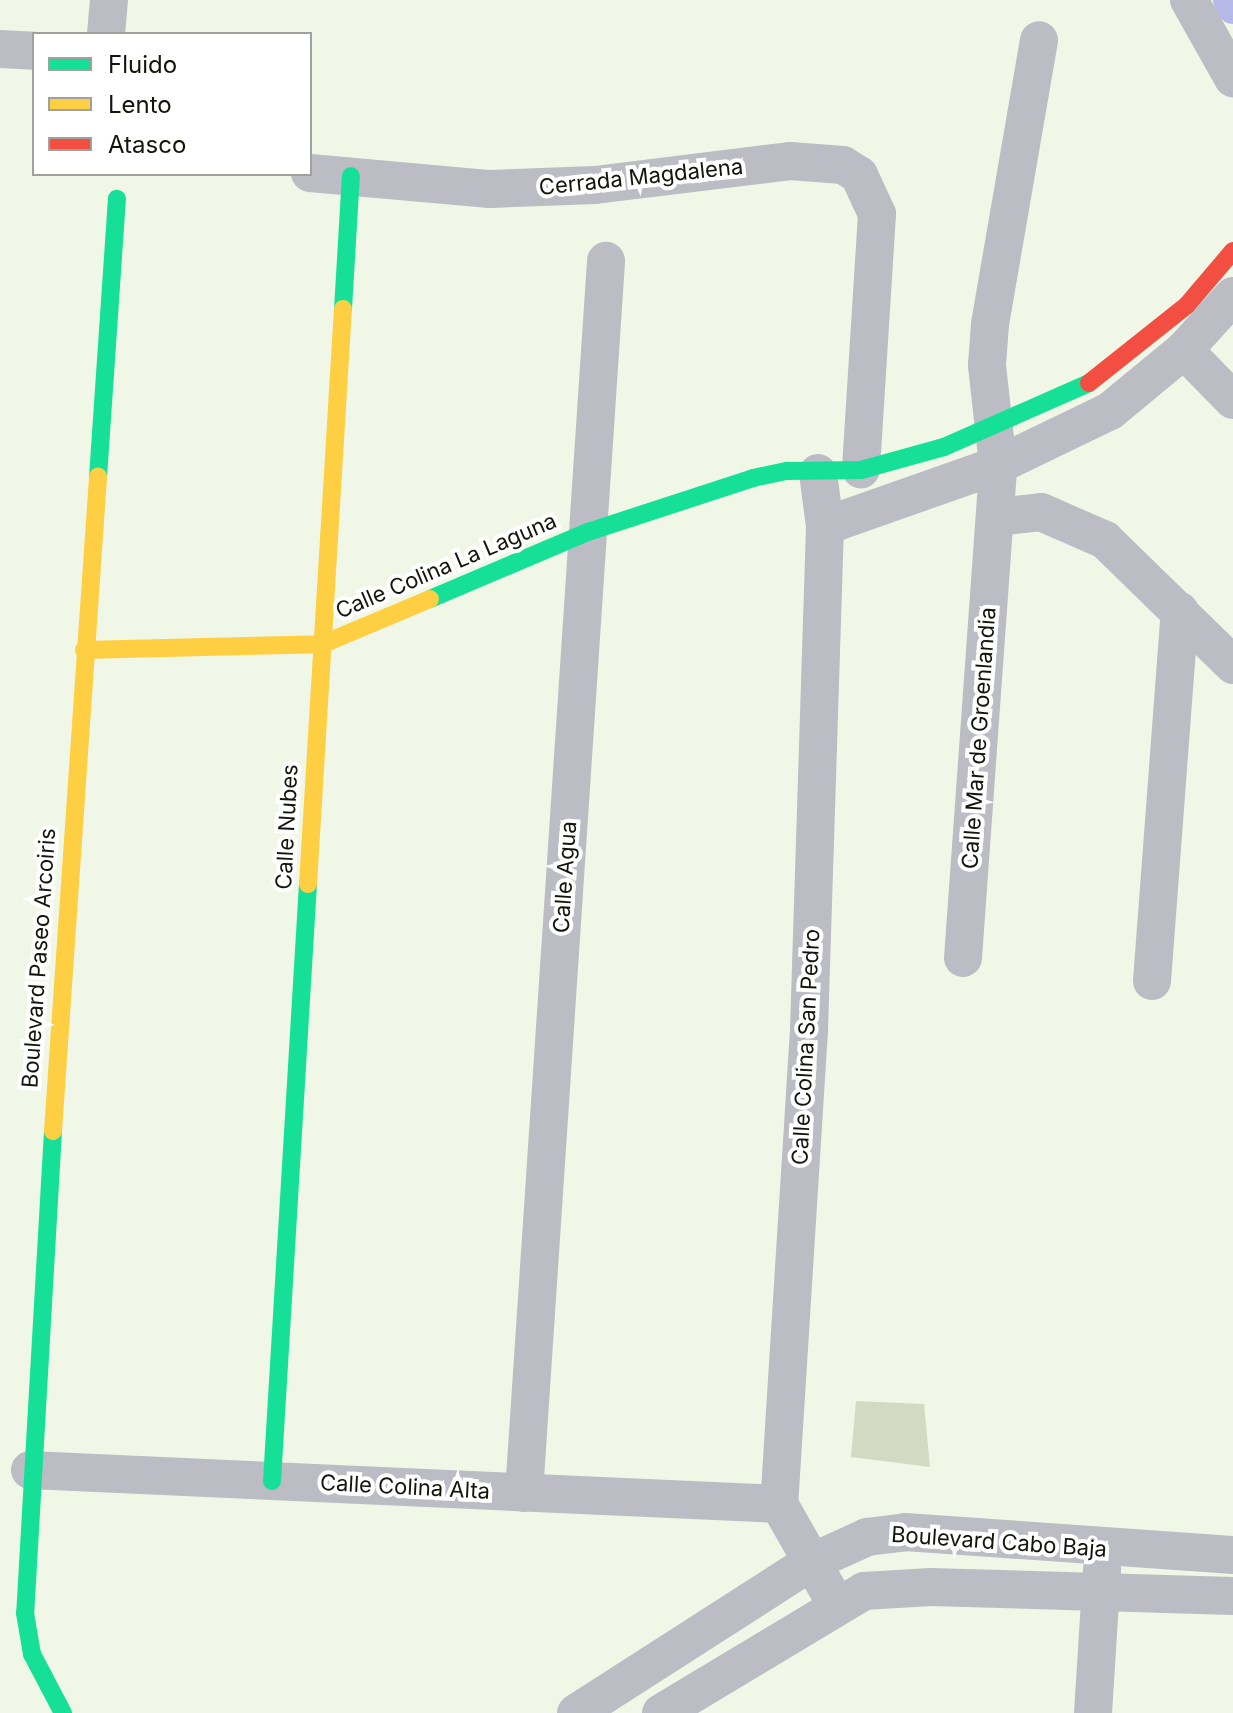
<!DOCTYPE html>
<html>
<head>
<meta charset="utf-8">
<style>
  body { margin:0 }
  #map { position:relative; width:1233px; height:1713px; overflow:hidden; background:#f1f7e7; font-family:Inter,sans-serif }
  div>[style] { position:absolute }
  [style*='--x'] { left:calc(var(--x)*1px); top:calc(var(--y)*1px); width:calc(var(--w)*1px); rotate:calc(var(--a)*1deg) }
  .canal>* { height:32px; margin:-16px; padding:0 16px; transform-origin:16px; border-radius:16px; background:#b6b9e8 }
  .building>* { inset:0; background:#d3dac4 }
  .street>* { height:38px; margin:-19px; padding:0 19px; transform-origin:19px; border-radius:19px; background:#bbbcc4 }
  .fast>* { height:18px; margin:-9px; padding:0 9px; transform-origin:9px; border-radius:9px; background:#16e098 }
  .slow>* { height:18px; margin:-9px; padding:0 9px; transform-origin:9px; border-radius:9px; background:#ffcf43 }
  .jam>* { height:18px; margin:-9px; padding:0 9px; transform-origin:9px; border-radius:9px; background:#f24e42 }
  span { translate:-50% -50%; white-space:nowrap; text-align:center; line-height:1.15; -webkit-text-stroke:8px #fff; paint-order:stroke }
  .street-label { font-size:22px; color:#12150b }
  .legend { position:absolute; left:32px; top:32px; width:280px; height:144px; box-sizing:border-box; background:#fff; border:2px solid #a0a19d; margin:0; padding:10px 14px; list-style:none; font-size:24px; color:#12150b }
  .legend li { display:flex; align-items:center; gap:16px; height:40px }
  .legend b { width:40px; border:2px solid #a0a19d }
</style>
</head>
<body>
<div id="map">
  <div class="canal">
    <div style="--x:1229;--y:0;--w:9;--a:63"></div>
  </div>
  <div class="building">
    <div style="clip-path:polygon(856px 1401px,924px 1404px,930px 1467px,851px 1457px)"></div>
  </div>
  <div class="street">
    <div style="--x:1189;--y:0;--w:90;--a:60.6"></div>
    <div style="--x:106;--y:34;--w:34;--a:-85"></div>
    <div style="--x:0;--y:49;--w:34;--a:3"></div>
    <div style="--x:310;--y:173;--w:181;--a:5.1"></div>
    <div style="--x:490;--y:189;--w:105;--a:-2.2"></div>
    <div style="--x:595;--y:185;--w:196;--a:-7"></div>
    <div style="--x:790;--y:161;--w:53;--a:4.3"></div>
    <div style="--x:843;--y:165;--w:19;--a:32"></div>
    <div style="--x:859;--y:175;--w:43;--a:65.2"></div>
    <div style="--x:877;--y:214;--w:256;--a:93.6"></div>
    <div style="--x:1184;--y:350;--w:70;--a:45.6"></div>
    <div style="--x:818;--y:473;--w:53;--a:82.5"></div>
    <div style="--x:825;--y:526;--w:504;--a:91.82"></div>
    <div style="--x:809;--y:1030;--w:475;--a:93.6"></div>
    <div style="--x:779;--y:1504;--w:117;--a:60.4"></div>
    <div style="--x:996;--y:517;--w:45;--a:-6.3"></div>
    <div style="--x:1041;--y:512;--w:70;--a:23.6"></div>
    <div style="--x:1105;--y:540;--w:179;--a:44.3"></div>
    <div style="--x:825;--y:526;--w:183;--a:-19.4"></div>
    <div style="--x:998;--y:465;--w:124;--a:-25.7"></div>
    <div style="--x:1110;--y:411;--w:96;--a:-39.5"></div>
    <div style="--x:1184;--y:350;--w:73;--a:-47.8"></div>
    <div style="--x:963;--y:958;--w:494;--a:-85.9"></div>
    <div style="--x:998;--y:465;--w:101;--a:-96.3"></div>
    <div style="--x:987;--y:365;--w:41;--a:-85.8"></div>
    <div style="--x:990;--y:324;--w:288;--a:-80.2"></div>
    <div style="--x:1152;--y:981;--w:371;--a:-85.7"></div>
    <div style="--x:30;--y:1470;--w:750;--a:2.6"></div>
    <div style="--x:524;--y:1493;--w:1235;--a:-86.19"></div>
    <div style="--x:576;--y:1713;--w:278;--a:-32.7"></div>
    <div style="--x:810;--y:1563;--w:63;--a:-24.5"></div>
    <div style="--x:867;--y:1537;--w:38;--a:-7"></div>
    <div style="--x:905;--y:1532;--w:329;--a:4"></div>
    <div style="--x:661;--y:1713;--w:237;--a:-31"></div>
    <div style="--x:864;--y:1591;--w:67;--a:-3.4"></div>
    <div style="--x:931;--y:1587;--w:302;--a:1.7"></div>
    <div style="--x:1093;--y:1713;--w:145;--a:-86.4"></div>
  </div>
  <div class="fast">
    <div style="--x:343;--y:309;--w:133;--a:-86.6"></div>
    <div style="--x:98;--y:477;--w:279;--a:-86.1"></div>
    <div style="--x:430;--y:599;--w:172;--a:-23"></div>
    <div style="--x:588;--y:532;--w:174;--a:-18.1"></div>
    <div style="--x:753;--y:478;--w:35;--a:-12"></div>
    <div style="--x:787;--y:471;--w:74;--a:-0.8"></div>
    <div style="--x:861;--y:470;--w:86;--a:-15.5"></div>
    <div style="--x:944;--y:447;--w:158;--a:-23.8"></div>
    <div style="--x:53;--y:1131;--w:483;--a:93.3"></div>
    <div style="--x:25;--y:1613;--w:42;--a:80.3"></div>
    <div style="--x:32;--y:1654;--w:67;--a:62.3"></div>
    <div style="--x:272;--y:1481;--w:598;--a:-86.55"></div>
  </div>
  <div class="slow">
    <div style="--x:84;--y:650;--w:239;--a:-1.4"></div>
    <div style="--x:323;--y:644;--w:116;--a:-22.8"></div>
    <div style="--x:308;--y:884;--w:576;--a:-86.52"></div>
    <div style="--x:53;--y:1131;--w:656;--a:-86.06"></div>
  </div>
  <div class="jam">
    <div style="--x:1089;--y:383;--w:125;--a:-38.5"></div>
    <div style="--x:1187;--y:305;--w:71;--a:-49.6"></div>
  </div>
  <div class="street-label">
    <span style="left:641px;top:177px;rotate:-6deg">Cerrada Magdalena</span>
    <span style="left:446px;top:566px;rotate:-23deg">Calle Colina La Laguna</span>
    <span style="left:979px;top:738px;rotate:-86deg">Calle Mar de Groenlandia</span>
    <span style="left:287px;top:827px;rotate:-87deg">Calle Nubes</span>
    <span style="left:565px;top:877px;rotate:-86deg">Calle Agua</span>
    <span style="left:39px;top:958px;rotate:-86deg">Boulevard Paseo Arcoiris</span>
    <span style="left:806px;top:1047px;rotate:-87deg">Calle Colina San Pedro</span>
    <span style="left:405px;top:1487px;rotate:3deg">Calle Colina Alta</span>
    <span style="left:999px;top:1542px;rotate:4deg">Boulevard Cabo Baja</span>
  </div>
  <ul class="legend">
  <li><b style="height:10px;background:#16e098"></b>Fluido</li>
  <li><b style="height:10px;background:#ffcf43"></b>Lento</li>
  <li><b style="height:10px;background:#f24e42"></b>Atasco</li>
  </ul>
</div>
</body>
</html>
